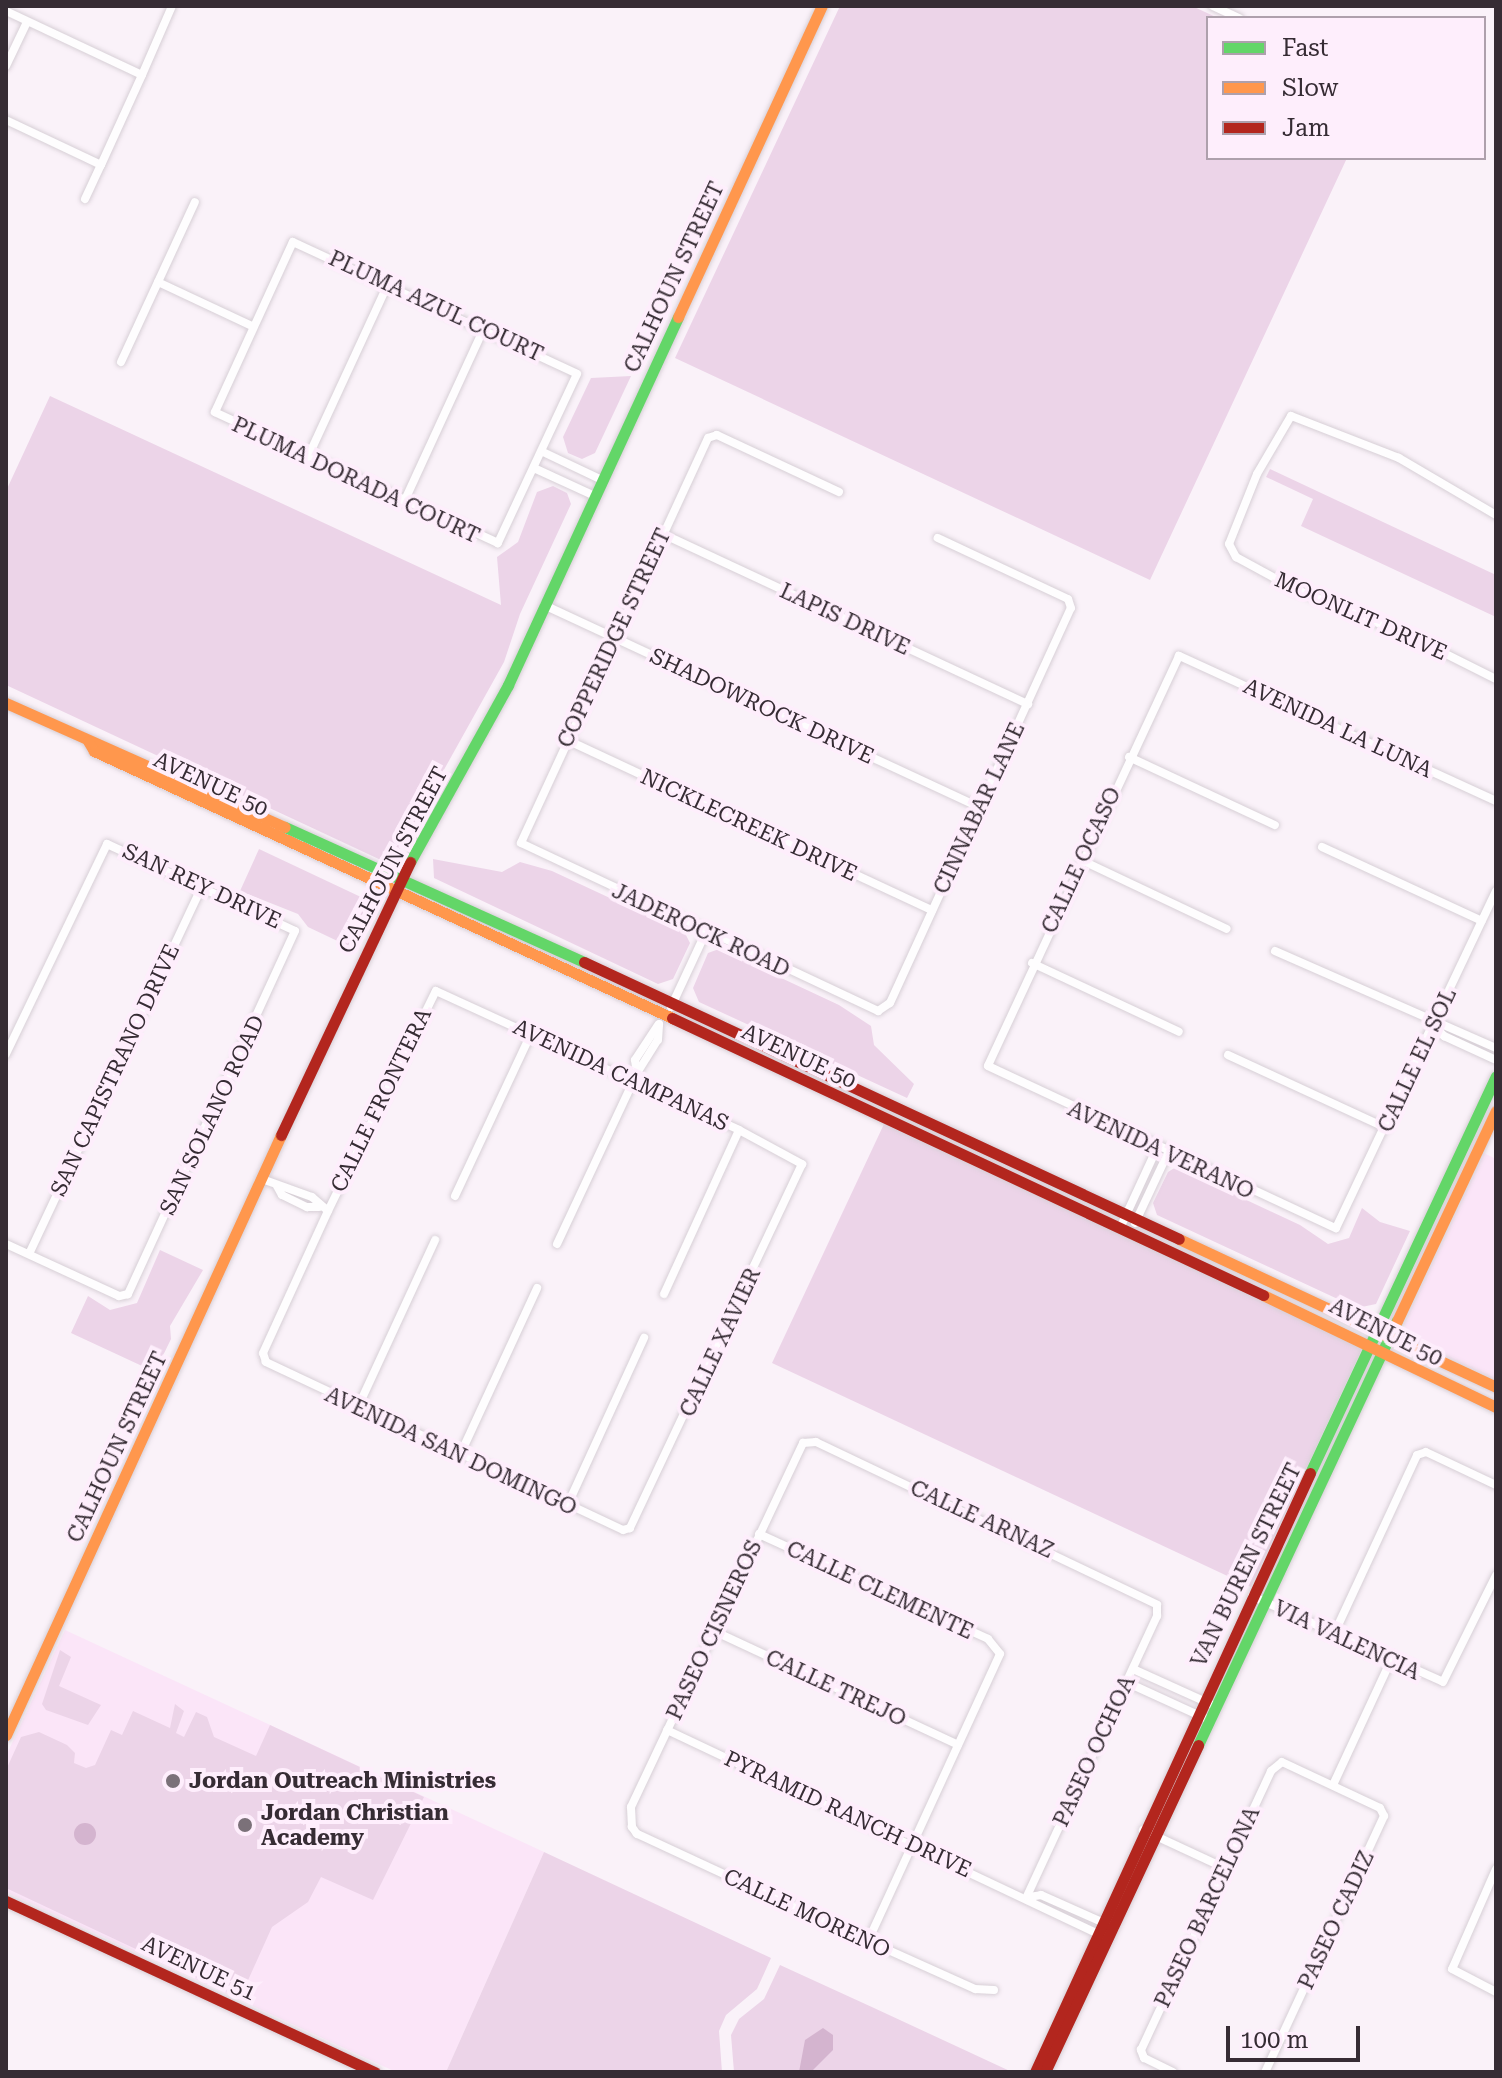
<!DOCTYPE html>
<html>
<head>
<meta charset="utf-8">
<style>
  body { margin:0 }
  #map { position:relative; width:1502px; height:2078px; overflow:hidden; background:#faf2f9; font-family:"Roboto Serif",serif }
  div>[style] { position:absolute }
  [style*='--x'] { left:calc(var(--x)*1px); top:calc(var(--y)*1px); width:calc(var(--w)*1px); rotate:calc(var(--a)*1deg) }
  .built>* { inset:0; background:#fbe5f8 }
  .green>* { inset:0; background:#ecd4e8 }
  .water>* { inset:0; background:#d4b4cf }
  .round { border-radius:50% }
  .roads { filter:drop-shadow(0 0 2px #d7cfd6) drop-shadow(0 0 2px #d7cfd6) }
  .street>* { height:8px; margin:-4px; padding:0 4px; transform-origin:4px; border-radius:4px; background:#fefdfe }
  .fast>* { height:11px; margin:-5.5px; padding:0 5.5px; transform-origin:5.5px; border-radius:5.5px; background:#63d668 }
  .slow>* { height:11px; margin:-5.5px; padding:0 5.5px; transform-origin:5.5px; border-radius:5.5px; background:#ff974d }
  .jam>* { height:11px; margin:-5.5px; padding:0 5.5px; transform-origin:5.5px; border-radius:5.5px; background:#b3261e }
  .dots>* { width:22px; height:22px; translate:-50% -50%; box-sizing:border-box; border:4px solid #feeefc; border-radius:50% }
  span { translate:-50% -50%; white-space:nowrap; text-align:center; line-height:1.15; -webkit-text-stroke:8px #feeefc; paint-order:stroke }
  .street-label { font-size:22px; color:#362c34 }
  .poi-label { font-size:22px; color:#362c34; font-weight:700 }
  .left { translate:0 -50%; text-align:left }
  .frame { position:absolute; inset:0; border:8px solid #362c34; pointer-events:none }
  .legend { position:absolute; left:1206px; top:16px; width:280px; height:144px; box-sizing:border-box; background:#feeefc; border:2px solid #aea0ac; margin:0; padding:10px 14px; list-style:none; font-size:24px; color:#362c34 }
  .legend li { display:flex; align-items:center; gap:16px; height:40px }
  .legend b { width:40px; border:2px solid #aea0ac }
  .scale { position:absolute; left:1226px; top:2026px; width:134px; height:36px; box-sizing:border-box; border:4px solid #362c34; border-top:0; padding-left:10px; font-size:24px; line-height:28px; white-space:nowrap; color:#362c34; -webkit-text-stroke:6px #feeefc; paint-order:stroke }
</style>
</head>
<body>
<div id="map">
  <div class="built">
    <div style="clip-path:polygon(1484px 1153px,1496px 1159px,1496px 1380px,1410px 1339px,1404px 1324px)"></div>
    <div style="clip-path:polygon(65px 1630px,544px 1852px,446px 2072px,396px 2072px,6px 1892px,6px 1756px)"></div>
  </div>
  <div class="green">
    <div style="clip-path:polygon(840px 6px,1192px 6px,1218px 18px,1208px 18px,1208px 158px,1347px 158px,1150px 580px,675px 358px)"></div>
    <div style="clip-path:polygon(631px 376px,595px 453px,582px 459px,568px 453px,563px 437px,591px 378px)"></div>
    <div style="clip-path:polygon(50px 396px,501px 605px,497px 557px,518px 542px,537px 492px,553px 486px,567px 493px,571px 504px,520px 614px,504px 662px,397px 854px,383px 861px,6px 685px,6px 491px)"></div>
    <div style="clip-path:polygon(1270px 469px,1496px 575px,1496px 617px,1301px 526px,1313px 499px,1266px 477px)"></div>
    <div style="clip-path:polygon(259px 849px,363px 898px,366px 907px,348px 946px,308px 927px,298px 914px,240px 891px)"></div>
    <div style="clip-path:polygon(433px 859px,502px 872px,520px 862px,552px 871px,685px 933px,690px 943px,673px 979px,658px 984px,434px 878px)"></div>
    <div style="clip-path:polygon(719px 949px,839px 1005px,871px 1026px,874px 1045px,914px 1084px,907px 1098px,699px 1002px,693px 988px,708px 953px)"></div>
    <div style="clip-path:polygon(884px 1124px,1363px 1347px,1251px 1587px,772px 1363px)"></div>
    <div style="clip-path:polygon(1176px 1167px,1300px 1225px,1328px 1244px,1349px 1238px,1362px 1208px,1380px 1222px,1410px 1231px,1376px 1304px,1357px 1308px,1157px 1215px,1153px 1203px,1168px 1172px)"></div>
    <div style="clip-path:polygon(160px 1250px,203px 1270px,170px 1326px,171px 1339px,155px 1372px,71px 1333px,88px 1296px,110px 1310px,137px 1303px)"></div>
    <div style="clip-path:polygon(60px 1650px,71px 1657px,59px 1686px,101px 1705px,88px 1725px,46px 1710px,42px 1704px)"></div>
    <div style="clip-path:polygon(175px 1704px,184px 1711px,176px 1733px,184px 1737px,196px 1712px,207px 1717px,214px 1737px,256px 1756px,270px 1725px,424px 1797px,373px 1900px,321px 1877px,308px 1902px,272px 1927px,240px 1998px,6px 1888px,6px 1770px,21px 1737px,39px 1732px,67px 1745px,75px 1753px,74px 1763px,86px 1768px,95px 1765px,111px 1730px,122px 1735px,133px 1711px,170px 1728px)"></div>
    <div style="clip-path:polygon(544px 1852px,771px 1958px,757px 1989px,726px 2015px,719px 2031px,722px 2072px,446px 2072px)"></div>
    <div style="clip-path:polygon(780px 1965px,874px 2008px,1012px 2072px,734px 2072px,731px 2035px,739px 2019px,764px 1999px)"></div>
  </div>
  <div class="water">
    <div class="round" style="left:74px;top:1823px;width:22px;height:22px"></div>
    <div style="clip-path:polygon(823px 2028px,833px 2035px,833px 2050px,811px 2072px,799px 2072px,805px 2040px)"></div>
  </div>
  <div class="roads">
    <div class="street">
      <div style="--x:1213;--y:6;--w:29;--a:25"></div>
      <div style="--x:6;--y:11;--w:150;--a:25.2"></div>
      <div style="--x:142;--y:75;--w:75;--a:-66.5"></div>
      <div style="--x:6;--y:66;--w:49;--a:-64.5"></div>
      <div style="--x:6;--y:120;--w:105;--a:25.3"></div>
      <div style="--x:101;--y:165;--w:99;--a:-65.5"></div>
      <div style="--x:85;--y:199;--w:38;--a:-65"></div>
      <div style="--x:293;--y:242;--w:313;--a:24.9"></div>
      <div style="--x:577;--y:374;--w:187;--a:115.1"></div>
      <div style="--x:498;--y:543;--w:312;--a:-155.2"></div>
      <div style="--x:215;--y:412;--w:187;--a:-65.4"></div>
      <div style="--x:158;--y:282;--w:104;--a:25.1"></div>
      <div style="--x:121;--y:362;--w:176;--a:-65.2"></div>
      <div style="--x:543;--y:452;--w:65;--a:25.4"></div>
      <div style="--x:308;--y:457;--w:191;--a:-65.2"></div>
      <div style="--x:536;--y:469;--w:65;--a:24.6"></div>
      <div style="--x:839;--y:492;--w:135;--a:-155"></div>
      <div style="--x:717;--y:435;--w:9;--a:162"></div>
      <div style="--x:708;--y:438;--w:446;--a:114.8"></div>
      <div style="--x:521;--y:843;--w:395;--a:25.2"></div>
      <div style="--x:878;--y:1011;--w:14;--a:-34"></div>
      <div style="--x:890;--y:1003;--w:434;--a:-65.4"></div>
      <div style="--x:1071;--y:608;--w:9;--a:-108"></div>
      <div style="--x:1068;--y:599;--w:144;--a:-154.9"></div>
      <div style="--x:404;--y:502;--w:192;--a:-65.3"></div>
      <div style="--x:1496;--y:515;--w:113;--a:-149.6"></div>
      <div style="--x:1399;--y:458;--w:116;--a:-158.7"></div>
      <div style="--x:1291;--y:416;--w:67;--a:120.4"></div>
      <div style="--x:1257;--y:474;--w:75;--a:111.8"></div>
      <div style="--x:1229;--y:544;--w:15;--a:62"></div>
      <div style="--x:1236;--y:557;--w:67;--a:28.5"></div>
      <div style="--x:1295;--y:589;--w:126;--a:22.3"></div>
      <div style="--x:1412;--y:637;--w:94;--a:26.6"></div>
      <div style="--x:663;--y:534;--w:403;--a:25"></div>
      <div style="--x:544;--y:605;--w:481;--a:24.9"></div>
      <div style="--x:567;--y:740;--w:403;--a:25"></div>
      <div style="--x:1129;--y:757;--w:161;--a:25"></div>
      <div style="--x:1496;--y:801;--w:349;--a:-155.4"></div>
      <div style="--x:1179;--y:656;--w:452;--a:115"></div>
      <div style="--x:988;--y:1066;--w:384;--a:25"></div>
      <div style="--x:1336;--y:1228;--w:373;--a:-64.6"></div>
      <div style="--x:1322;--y:847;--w:176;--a:24.8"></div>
      <div style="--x:1081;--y:860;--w:161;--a:25.3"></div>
      <div style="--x:1275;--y:951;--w:241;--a:23.7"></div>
      <div style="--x:1032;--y:963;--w:162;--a:25.1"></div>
      <div style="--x:436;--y:991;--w:333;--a:24.6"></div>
      <div style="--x:739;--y:1130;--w:72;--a:28.4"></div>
      <div style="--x:802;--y:1164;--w:403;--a:115.3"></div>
      <div style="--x:630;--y:1528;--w:7;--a:164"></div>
      <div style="--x:623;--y:1530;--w:395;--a:-154.8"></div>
      <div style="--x:266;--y:1362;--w:9;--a:-108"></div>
      <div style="--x:263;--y:1353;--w:156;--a:-65.4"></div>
      <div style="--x:328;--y:1211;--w:245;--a:-63.9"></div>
      <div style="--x:671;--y:1007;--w:83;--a:-65"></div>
      <div style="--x:1434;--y:1025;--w:15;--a:48"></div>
      <div style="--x:1444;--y:1036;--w:57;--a:24.8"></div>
      <div style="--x:6;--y:1054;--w:233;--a:-64.3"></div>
      <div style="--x:107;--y:844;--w:207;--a:24.8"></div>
      <div style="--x:295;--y:931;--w:400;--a:114.7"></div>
      <div style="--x:128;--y:1294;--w:9;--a:167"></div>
      <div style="--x:119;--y:1296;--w:124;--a:-155.3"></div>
      <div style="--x:1228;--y:1055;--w:174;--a:24.8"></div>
      <div style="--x:637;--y:1073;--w:13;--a:-99"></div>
      <div style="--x:635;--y:1060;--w:42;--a:-56.7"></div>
      <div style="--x:262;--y:1179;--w:53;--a:19.8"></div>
      <div style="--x:312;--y:1197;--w:21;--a:41"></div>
      <div style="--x:277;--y:1186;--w:10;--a:61"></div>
      <div style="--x:282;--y:1195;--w:28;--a:26"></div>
      <div style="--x:307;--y:1207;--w:12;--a:0"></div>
      <div style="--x:455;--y:1196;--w:179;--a:-64.9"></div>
      <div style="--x:1135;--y:1223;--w:77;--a:-64.8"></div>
      <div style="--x:1121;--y:1226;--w:86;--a:-65.2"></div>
      <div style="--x:557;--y:1244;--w:189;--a:-64.9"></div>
      <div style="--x:637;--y:1073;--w:39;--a:-58"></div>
      <div style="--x:658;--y:1040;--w:16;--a:-86"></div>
      <div style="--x:29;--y:1254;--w:407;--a:-64.8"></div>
      <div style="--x:664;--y:1294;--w:180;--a:-65.4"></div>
      <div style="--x:358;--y:1407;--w:184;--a:-65.2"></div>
      <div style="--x:460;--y:1455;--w:184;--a:-65.2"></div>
      <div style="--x:568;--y:1504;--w:183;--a:-65.4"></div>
      <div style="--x:759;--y:1534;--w:252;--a:24.6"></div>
      <div style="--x:988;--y:1639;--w:19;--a:51"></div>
      <div style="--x:1000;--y:1654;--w:316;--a:114.7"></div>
      <div style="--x:1252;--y:1596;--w:209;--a:24.2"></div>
      <div style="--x:1443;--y:1682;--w:119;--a:-63.6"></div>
      <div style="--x:714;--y:1631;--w:269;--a:25"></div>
      <div style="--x:1334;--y:1634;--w:197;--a:-65.1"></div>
      <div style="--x:1417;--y:1455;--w:9;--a:-18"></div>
      <div style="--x:1426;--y:1452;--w:77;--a:25.2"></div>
      <div style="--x:1133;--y:1669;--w:92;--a:24.3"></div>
      <div style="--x:1126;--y:1682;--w:94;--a:24.6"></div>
      <div style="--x:667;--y:1730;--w:478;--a:25.3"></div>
      <div style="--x:1333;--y:1785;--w:138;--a:-65.1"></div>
      <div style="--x:1143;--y:1830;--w:90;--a:24.9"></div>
      <div style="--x:1496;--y:1869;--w:109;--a:113.7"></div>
      <div style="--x:1452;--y:1969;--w:50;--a:27.6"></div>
      <div style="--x:1029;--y:1897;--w:12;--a:-9"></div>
      <div style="--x:1041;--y:1895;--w:81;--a:24"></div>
      <div style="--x:994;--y:1990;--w:19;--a:-177"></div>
      <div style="--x:975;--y:1989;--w:117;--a:-155.8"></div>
      <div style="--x:868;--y:1941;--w:255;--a:-155.1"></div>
      <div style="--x:637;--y:1834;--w:9;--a:-126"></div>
      <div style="--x:632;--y:1827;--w:20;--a:-93"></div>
      <div style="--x:631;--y:1807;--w:403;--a:-64.7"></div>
      <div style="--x:803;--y:1443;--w:13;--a:-4"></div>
      <div style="--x:816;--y:1442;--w:378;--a:25.5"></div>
      <div style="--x:1157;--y:1605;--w:11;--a:90"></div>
      <div style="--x:1157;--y:1616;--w:309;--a:114.9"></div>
      <div style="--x:1173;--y:2072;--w:32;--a:-154"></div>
      <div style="--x:1144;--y:2058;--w:9;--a:-111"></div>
      <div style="--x:1141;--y:2050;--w:308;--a:-65"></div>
      <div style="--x:1271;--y:1771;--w:14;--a:-39"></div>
      <div style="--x:1282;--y:1762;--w:108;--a:25.1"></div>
      <div style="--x:1380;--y:1808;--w:9;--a:63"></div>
      <div style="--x:1384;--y:1816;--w:282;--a:114.9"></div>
    </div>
    <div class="fast">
      <div style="--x:285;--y:827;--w:328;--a:24.3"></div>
      <div style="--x:410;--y:862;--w:202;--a:-61"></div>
      <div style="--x:508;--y:685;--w:405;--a:-65.2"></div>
      <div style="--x:1310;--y:1473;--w:438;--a:-64.9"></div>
      <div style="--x:1198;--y:1745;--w:468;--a:-64.9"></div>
    </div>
    <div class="slow">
      <div style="--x:678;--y:317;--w:343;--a:-65.2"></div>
      <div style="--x:6;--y:703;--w:305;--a:24"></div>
      <div style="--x:88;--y:741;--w:12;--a:59"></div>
      <div style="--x:94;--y:751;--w:637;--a:24.79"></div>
      <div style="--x:1179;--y:1239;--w:350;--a:25"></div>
      <div style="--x:1263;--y:1295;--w:259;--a:25.7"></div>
      <div style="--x:1397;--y:1321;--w:232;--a:-64.8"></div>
      <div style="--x:6;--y:1735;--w:660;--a:-65.38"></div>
    </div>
    <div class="jam">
      <div style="--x:584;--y:962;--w:656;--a:24.96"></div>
      <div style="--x:672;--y:1018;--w:653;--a:25.11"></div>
      <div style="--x:281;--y:1135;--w:302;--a:-64.7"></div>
      <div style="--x:6;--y:1901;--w:407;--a:24.9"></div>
      <div style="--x:1035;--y:2072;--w:659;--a:-65.34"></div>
      <div style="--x:1045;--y:2072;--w:361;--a:-64.9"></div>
    </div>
  </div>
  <div class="dots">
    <div style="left:173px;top:1781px;background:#7b7179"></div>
    <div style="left:245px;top:1825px;background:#7b7179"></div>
  </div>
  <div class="street-label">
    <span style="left:674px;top:277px;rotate:-65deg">CALHOUN STREET</span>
    <span style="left:436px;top:306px;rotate:25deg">PLUMA AZUL COURT</span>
    <span style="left:356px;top:480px;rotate:25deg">PLUMA DORADA COURT</span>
    <span style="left:1361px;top:616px;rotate:24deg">MOONLIT DRIVE</span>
    <span style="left:845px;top:619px;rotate:25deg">LAPIS DRIVE</span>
    <span style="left:614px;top:638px;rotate:-65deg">COPPERIDGE STREET</span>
    <span style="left:762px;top:706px;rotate:25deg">SHADOWROCK DRIVE</span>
    <span style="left:1338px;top:728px;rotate:25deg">AVENIDA LA LUNA</span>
    <span style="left:211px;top:784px;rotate:25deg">AVENUE 50</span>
    <span style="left:979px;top:808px;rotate:-65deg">CINNABAR LANE</span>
    <span style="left:749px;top:825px;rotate:25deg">NICKLECREEK DRIVE</span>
    <span style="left:393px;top:860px;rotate:-62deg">CALHOUN STREET</span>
    <span style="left:1081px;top:860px;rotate:-65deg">CALLE OCASO</span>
    <span style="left:202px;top:886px;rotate:25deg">SAN REY DRIVE</span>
    <span style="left:701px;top:930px;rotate:25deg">JADEROCK ROAD</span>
    <span style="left:799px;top:1056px;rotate:25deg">AVENUE 50</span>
    <span style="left:1417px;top:1060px;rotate:-65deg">CALLE EL SOL</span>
    <span style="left:115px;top:1070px;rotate:-65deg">SAN CAPISTRANO DRIVE</span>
    <span style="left:621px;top:1075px;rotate:25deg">AVENIDA CAMPANAS</span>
    <span style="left:381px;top:1100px;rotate:-64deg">CALLE FRONTERA</span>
    <span style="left:212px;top:1115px;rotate:-65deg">SAN SOLANO ROAD</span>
    <span style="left:1161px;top:1150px;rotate:25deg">AVENIDA VERANO</span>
    <span style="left:1386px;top:1332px;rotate:27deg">AVENUE 50</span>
    <span style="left:720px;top:1342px;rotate:-65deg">CALLE XAVIER</span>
    <span style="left:117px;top:1447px;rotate:-65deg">CALHOUN STREET</span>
    <span style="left:451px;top:1451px;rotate:25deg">AVENIDA SAN DOMINGO</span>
    <span style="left:982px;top:1519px;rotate:25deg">CALLE ARNAZ</span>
    <span style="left:1246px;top:1565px;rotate:-64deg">VAN BUREN STREET</span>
    <span style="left:880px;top:1590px;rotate:25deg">CALLE CLEMENTE</span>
    <span style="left:714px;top:1630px;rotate:-65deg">PASEO CISNEROS</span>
    <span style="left:1347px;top:1640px;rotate:25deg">VIA VALENCIA</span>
    <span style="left:836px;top:1688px;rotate:25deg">CALLE TREJO</span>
    <span style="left:1094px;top:1751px;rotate:-65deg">PASEO OCHOA</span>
    <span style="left:848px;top:1814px;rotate:25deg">PYRAMID RANCH DRIVE</span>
    <span style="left:1207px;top:1907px;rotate:-65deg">PASEO BARCELONA</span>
    <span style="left:807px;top:1913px;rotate:25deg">CALLE MORENO</span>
    <span style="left:1336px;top:1920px;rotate:-65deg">PASEO CADIZ</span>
    <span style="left:199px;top:1968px;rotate:25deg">AVENUE 51</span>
  </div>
  <div class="poi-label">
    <span class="left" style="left:189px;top:1781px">Jordan Outreach Ministries</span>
    <span class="left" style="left:261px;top:1825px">Jordan Christian<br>Academy</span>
  </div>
  <div class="frame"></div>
  <ul class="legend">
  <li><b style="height:10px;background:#63d668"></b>Fast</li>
  <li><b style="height:10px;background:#ff974d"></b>Slow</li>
  <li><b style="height:10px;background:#b3261e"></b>Jam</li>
  </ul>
  <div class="scale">100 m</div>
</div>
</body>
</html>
